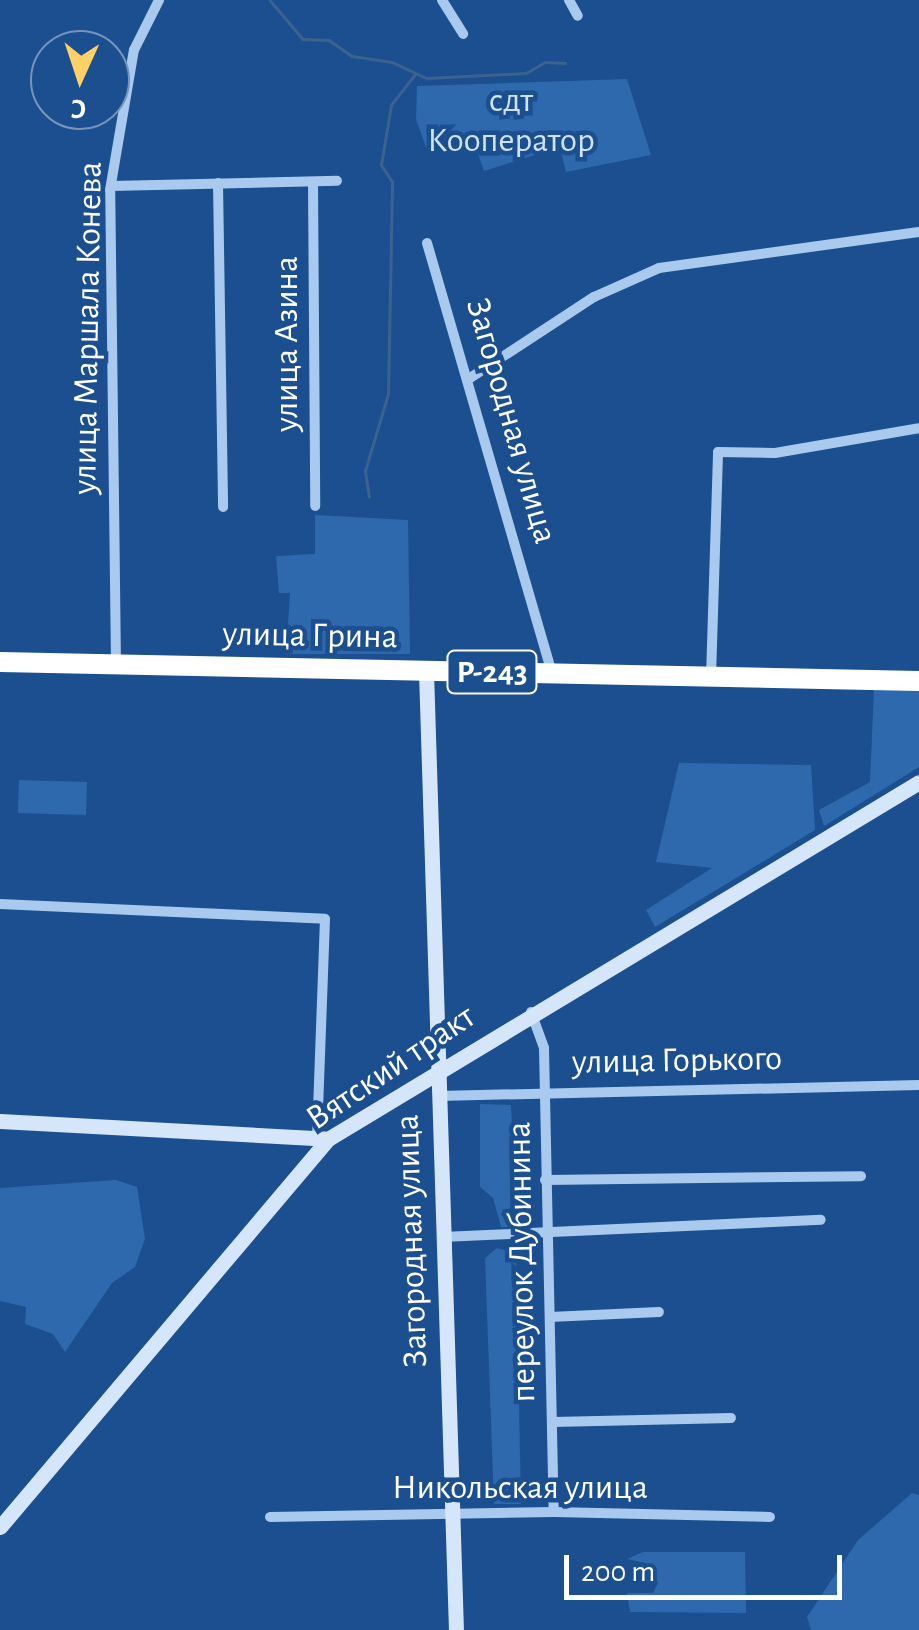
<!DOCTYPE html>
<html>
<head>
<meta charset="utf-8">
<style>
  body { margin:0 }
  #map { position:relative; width:919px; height:1630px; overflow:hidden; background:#1b4f8f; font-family:"Alegreya Sans",sans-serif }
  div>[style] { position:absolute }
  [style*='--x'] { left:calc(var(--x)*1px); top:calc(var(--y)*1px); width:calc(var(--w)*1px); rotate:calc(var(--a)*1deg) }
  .green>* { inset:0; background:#2e69ad }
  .stream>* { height:2.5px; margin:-1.25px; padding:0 1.25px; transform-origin:1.25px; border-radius:1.25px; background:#3c6290 }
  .street>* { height:10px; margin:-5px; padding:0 5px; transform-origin:5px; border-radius:5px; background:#a9c9ee }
  .secondary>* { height:15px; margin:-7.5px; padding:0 7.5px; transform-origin:7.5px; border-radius:7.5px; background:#d6e6fa }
  .highway>* { height:20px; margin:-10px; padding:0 10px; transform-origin:10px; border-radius:10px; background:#fff }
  span { translate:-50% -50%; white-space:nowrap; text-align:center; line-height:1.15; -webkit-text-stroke:9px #1b4f8f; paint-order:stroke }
  .shield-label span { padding:2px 8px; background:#1b4f8f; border:2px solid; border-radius:8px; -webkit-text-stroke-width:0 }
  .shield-label { font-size:32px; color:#fff; font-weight:700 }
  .park-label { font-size:35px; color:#cfe3fa }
  .street-label { font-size:35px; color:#fff }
  .north { position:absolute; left:30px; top:30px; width:100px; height:100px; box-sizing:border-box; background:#1b4f8f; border:2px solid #7695bc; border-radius:50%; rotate:183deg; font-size:28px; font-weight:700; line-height:40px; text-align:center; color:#fff }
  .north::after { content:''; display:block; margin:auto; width:35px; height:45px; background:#ffd166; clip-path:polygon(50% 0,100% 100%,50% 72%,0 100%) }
  .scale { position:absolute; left:564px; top:1555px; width:278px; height:45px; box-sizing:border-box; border:5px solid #fff; border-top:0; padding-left:12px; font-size:30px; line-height:35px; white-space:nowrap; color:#fff; -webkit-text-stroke:8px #1b4f8f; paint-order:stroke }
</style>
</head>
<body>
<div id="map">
  <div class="green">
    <div style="clip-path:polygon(627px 79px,651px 155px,566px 172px,560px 147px,484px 171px,472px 137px,428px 153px,416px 119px,417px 86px)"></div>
    <div style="clip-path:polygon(315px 515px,408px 520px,410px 654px,286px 654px,290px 593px,279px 593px,276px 556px,315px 554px)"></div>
    <div style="clip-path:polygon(874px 688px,919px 690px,919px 767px,824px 826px,819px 810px,870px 782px)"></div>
    <div style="clip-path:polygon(679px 763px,811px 765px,815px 830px,655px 927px,646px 910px,712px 868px,656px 862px)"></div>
    <div style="clip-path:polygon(19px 780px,87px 782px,86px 815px,18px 813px)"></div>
    <div style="clip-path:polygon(480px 1104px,511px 1105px,517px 1227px,501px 1227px,493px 1198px,480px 1187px)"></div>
    <div style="clip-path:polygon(116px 1180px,137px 1187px,145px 1239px,135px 1267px,112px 1283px,65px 1352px,53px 1334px,25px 1324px,26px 1307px,0 1301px,0 1188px)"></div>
    <div style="clip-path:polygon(497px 1248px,516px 1253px,521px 1504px,494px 1504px,485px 1258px)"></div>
    <div style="clip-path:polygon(912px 1493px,919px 1495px,919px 1630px,811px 1630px,807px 1617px,858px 1540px)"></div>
    <div style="clip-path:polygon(643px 1552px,745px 1552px,746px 1613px,630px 1612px,627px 1593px,653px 1593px,658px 1583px,646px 1563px,627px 1559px)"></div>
  </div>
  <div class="stream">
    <div style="--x:270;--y:0;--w:51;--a:49.8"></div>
    <div style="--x:303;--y:39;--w:26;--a:2"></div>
    <div style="--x:329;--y:40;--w:28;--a:35"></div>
    <div style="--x:352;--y:56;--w:40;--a:8.5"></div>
    <div style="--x:392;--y:62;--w:38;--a:25"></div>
    <div style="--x:427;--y:78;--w:99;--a:-2.9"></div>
    <div style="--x:526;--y:73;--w:22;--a:-30"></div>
    <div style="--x:545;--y:62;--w:20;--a:3"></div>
    <div style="--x:369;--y:497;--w:26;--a:-99"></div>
    <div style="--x:365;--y:471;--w:80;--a:-73.4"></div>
    <div style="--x:388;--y:394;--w:212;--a:-88.9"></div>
    <div style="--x:392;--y:182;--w:20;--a:-123"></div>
    <div style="--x:381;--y:165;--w:61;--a:-80.5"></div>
    <div style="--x:391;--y:105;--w:39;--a:-52"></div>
  </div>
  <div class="street">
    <div style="--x:442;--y:0;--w:40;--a:58"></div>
    <div style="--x:569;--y:0;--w:18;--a:61"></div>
    <div style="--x:313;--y:182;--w:324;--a:89.6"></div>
    <div style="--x:218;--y:183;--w:324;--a:89.1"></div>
    <div style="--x:111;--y:186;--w:226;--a:-1.3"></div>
    <div style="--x:427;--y:243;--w:448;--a:73.8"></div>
    <div style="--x:467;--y:380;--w:152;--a:-33.2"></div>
    <div style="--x:594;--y:297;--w:71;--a:-24"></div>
    <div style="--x:659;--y:268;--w:262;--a:-7.9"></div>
    <div style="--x:116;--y:664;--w:474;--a:-90.7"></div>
    <div style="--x:110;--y:190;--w:142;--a:-80.3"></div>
    <div style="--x:134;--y:50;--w:56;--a:-63.4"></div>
    <div style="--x:711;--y:677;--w:225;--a:-88.2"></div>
    <div style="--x:718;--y:452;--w:57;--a:1"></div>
    <div style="--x:775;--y:453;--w:146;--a:-9.8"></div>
    <div style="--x:0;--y:904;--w:325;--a:2.6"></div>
    <div style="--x:325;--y:919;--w:217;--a:92.1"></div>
    <div style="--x:531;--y:1012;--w:38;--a:70"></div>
    <div style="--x:544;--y:1048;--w:464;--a:88.8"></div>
    <div style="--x:438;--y:1096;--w:481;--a:-1.3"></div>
    <div style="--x:545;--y:1180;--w:316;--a:-0.7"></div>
    <div style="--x:442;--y:1237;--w:379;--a:-2.6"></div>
    <div style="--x:550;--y:1317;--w:109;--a:-2.6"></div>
    <div style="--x:553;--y:1422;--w:178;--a:-1.3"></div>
    <div style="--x:270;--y:1517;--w:284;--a:-1"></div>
    <div style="--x:554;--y:1512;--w:216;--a:1.3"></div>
  </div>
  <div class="secondary">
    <div style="--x:426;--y:671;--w:959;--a:88.21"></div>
    <div style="--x:0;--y:1121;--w:328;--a:3.1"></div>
    <div style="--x:0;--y:1527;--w:508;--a:-49.79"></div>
    <div style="--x:328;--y:1139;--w:690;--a:-31.13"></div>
  </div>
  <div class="highway">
    <div style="--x:0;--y:662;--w:919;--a:1.18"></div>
  </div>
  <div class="shield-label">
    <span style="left:492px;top:672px">Р-243</span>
  </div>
  <div class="park-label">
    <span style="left:511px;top:121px">сдт<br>Кооператор</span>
  </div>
  <div class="street-label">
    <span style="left:88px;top:328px;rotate:-89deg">улица Маршала Конева</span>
    <span style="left:287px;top:344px;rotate:-90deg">улица Азина</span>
    <span style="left:511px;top:421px;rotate:74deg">Загородная улица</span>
    <span style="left:310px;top:636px;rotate:1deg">улица Грина</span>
    <span style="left:677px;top:1061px;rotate:-1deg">улица Горького</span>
    <span style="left:391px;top:1068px;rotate:-34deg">Вятский тракт</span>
    <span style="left:412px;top:1241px;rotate:-92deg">Загородная улица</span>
    <span style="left:522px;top:1262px;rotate:-91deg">переулок Дубинина</span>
    <span style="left:520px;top:1488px">Никольская улица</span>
  </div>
  <div class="north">С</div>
  <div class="scale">200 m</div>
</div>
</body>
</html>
